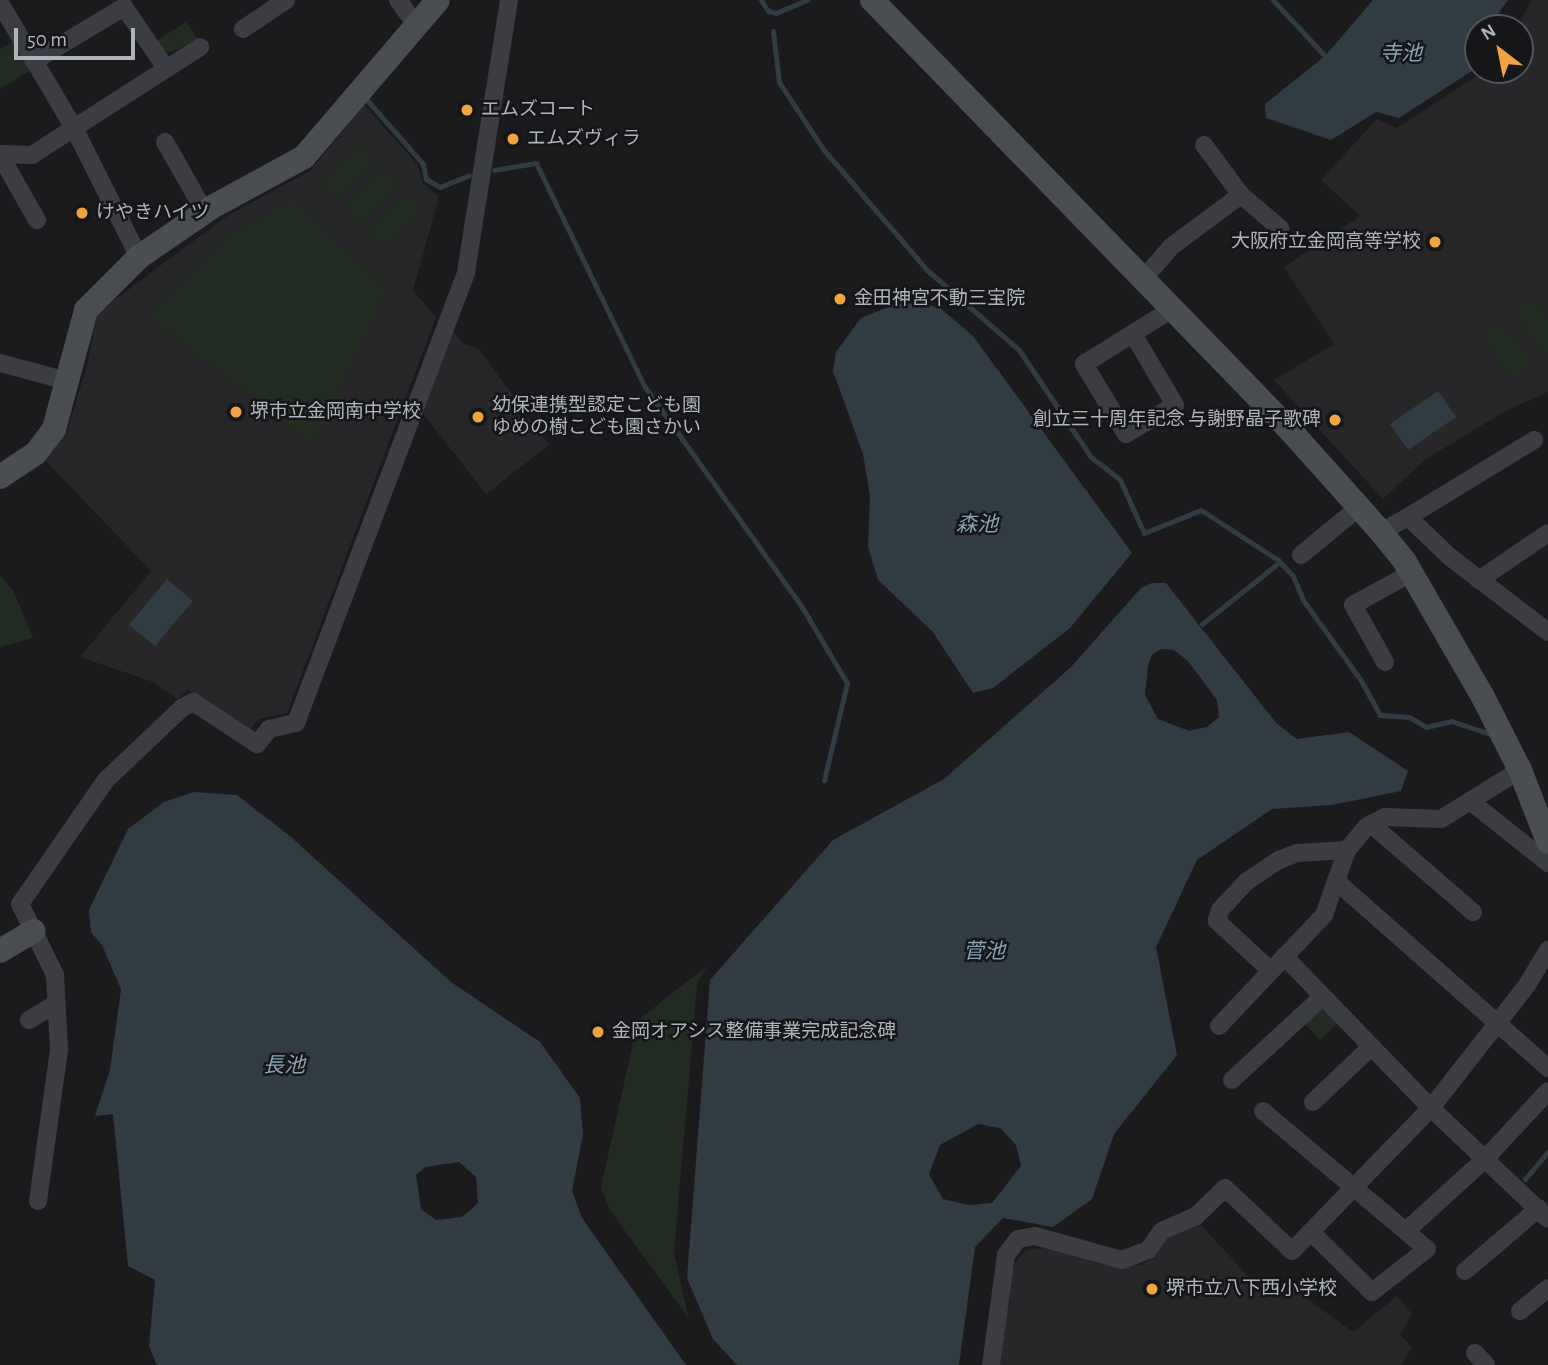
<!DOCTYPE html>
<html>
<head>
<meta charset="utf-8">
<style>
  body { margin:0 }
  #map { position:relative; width:1548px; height:1365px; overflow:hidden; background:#1b1b1d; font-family:"Alegreya Sans","Noto Sans JP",sans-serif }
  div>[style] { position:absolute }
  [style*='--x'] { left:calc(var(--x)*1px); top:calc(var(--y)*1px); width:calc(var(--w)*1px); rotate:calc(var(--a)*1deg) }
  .built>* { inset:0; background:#27272a }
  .green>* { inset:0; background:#232c23 }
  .water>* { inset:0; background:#303c42 }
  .stream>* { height:5px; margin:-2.5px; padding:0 2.5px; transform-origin:2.5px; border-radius:2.5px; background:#303c42 }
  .street>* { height:18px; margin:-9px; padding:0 9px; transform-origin:9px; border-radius:9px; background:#3c3d42 }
  .secondary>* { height:24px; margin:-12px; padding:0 12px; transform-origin:12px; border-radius:12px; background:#4a4d52 }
  .dots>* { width:19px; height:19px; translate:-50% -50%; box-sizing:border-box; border:4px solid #161618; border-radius:50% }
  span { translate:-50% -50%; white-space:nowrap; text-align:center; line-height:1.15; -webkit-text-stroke:5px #161618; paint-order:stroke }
  .poi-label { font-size:19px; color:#aeb4bc }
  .left { translate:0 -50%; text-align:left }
  .right { translate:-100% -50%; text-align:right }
  .water-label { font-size:21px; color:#86a4b6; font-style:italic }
  .north { position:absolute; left:1464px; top:14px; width:70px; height:70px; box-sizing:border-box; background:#161618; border:2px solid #53555a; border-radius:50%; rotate:328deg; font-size:19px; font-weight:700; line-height:28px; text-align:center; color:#aeb4bc }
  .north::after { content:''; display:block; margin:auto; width:24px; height:32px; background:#f1a43f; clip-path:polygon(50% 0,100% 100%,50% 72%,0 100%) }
  .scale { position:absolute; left:14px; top:28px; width:121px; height:32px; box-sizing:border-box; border:4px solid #aeb4bc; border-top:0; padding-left:9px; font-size:21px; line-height:24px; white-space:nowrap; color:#aeb4bc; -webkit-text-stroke:5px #161618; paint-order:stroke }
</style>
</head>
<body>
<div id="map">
  <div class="built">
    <div style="clip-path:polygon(1532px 0,1548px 0,1548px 392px,1507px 410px,1426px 459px,1383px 499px,1274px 380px,1334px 344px,1284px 267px,1360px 216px,1321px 180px,1377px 119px,1397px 128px,1486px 70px,1520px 70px,1520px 28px,1516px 28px)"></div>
    <div style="clip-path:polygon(364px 105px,417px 164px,423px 183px,439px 197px,413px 290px,436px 317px,287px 713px,259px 719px,249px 731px,188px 690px,178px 699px,153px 682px,80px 657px,151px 571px,46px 461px,67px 431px,87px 366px,97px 313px,227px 216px,310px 171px)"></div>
    <div style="clip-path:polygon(452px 330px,464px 344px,478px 348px,549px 445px,486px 494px,421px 411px)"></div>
    <div style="clip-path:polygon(1198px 1222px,1250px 1278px,1284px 1282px,1353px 1332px,1397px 1296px,1412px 1314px,1400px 1334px,1412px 1348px,1401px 1365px,998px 1365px,1013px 1266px,1026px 1250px,1049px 1247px,1100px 1264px,1141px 1265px,1153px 1258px,1167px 1239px)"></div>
  </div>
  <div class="green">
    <div style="clip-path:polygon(186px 22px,198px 39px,171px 52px,164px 51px,156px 41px)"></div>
    <div style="clip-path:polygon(14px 41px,31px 70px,0 89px,0 49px)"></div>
    <div style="clip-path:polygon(358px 143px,377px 162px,337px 201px,318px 182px)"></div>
    <div style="clip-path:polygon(383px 168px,400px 187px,359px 226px,342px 207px)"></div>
    <div style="clip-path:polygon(405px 193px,423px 211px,383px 250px,365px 231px)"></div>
    <div style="clip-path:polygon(292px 199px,388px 290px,314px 446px,147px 316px,231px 234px)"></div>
    <div style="clip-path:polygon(1533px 296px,1548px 317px,1548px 353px,1544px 356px,1512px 311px)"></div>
    <div style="clip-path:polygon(1502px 320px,1535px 366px,1514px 381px,1481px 335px)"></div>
    <div style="clip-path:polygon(0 575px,14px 592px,33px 638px,0 647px)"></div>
    <div style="clip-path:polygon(707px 966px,697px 984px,674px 1254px,689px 1319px,610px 1210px,601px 1187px,638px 1020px)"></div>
    <div style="clip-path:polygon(1318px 1010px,1326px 1010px,1338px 1023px,1320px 1040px,1304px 1023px)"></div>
  </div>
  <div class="water">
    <div style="clip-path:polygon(1373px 0,1508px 0,1488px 28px,1478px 28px,1478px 43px,1472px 51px,1478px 56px,1478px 67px,1399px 118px,1376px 112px,1331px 140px,1266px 118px,1265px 104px,1325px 56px)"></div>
    <div style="clip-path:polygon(923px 303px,941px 309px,973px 336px,1132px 553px,1070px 628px,993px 688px,973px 693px,932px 631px,878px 580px,868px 547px,870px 496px,863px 454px,833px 371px,836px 352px,861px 318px,896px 304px)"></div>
    <div style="clip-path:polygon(1438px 391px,1456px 417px,1408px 450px,1390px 424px)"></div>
    <div style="clip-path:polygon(167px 579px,193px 601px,155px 646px,129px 625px)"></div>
    <div style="clip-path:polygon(evenodd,1152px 583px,1166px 583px,1277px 724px,1297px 739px,1349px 732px,1408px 771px,1401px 791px,1332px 805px,1272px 809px,1197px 860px,1156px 947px,1177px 1055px,1114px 1134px,1092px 1199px,1053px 1227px,1003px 1218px,975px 1247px,959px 1365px,737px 1365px,713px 1339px,687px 1278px,710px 980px,833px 840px,944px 779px,1071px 667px,1141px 588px,1152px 583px,1161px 649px,1174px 650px,1188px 661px,1217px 700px,1219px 717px,1207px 727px,1189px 731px,1158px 719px,1145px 695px,1148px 666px,1152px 655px,1161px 649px,1152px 583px,978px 1124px,1000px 1128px,1016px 1145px,1021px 1166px,992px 1203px,969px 1205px,943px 1199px,929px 1174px,940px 1145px,978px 1124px)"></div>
    <div style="clip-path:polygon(evenodd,194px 792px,237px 795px,291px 837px,451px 982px,540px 1042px,580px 1098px,583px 1135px,572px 1191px,582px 1218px,686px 1365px,157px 1365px,149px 1346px,155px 1280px,128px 1266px,113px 1114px,95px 1116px,110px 1070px,121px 989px,102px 945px,91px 932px,89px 910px,128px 829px,164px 802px,194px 792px,459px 1162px,476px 1177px,478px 1203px,462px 1217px,436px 1220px,421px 1209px,416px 1175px,425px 1167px,459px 1162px)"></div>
  </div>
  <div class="stream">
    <div style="--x:761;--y:0;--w:13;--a:58"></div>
    <div style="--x:768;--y:11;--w:8;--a:14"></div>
    <div style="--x:776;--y:13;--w:34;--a:-23"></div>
    <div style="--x:1273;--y:0;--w:76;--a:47.1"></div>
    <div style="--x:773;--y:31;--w:51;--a:83.3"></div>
    <div style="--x:779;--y:82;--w:80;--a:56.7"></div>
    <div style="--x:823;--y:149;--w:160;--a:49.3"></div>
    <div style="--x:927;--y:270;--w:122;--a:41"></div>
    <div style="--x:1019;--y:350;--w:129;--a:56.1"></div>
    <div style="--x:1091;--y:457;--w:37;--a:38"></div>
    <div style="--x:1120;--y:480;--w:58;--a:65.6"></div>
    <div style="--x:1144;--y:533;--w:61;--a:-22"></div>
    <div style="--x:1201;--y:510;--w:92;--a:33"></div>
    <div style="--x:1278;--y:560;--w:22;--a:47"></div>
    <div style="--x:1293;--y:576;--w:26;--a:67"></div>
    <div style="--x:1303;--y:600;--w:97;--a:54.2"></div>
    <div style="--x:1360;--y:679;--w:41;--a:60.9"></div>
    <div style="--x:1380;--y:715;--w:29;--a:4"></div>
    <div style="--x:1409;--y:717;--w:20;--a:30"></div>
    <div style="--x:1426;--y:727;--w:26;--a:-13"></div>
    <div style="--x:1451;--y:721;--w:41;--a:18.4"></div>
    <div style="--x:367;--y:100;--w:85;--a:48.8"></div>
    <div style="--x:423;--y:164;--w:15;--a:79"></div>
    <div style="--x:426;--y:179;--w:16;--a:30"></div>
    <div style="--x:440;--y:187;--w:31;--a:-22"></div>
    <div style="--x:494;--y:170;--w:43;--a:-9.5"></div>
    <div style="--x:536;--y:163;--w:249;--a:64.1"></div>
    <div style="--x:645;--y:387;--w:270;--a:54.5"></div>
    <div style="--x:802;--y:607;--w:88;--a:59.4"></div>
    <div style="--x:847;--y:683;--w:100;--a:103.3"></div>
    <div style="--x:1202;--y:624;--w:95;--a:-38.6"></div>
    <div style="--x:1525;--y:1179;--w:35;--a:-50"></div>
  </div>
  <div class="street">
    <div style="--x:398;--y:0;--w:19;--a:54"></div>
    <div style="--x:0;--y:3;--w:147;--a:59.4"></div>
    <div style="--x:75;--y:130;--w:142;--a:63.3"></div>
    <div style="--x:243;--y:29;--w:52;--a:-34"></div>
    <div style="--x:34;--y:61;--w:105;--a:-31"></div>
    <div style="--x:124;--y:7;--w:74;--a:55.5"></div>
    <div style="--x:165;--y:142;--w:81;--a:60.3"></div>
    <div style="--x:1204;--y:145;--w:62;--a:53.5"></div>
    <div style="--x:1241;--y:195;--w:52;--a:40.4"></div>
    <div style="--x:0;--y:154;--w:32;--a:2"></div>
    <div style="--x:32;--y:155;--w:200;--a:-32.7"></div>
    <div style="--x:0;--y:155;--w:75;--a:60.4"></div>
    <div style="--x:1143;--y:279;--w:44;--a:-48.7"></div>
    <div style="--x:1172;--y:246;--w:86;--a:-36.5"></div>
    <div style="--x:1133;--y:334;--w:82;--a:59.4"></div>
    <div style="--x:1175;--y:405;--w:57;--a:149.4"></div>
    <div style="--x:1126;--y:434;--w:82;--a:-121"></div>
    <div style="--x:1084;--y:364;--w:104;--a:-32"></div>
    <div style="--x:0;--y:363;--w:69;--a:15"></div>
    <div style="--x:1408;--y:517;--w:148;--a:-31.4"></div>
    <div style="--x:1381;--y:532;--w:31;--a:-29"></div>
    <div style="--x:1408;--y:517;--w:58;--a:43.6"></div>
    <div style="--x:1450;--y:557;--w:123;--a:37.4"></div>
    <div style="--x:1301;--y:555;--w:75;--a:-39.6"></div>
    <div style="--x:1479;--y:580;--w:83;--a:-34.3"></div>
    <div style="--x:1385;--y:662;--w:65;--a:-119.3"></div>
    <div style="--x:1353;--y:605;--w:66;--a:-28.9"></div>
    <div style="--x:1470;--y:801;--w:100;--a:38.5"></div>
    <div style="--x:1371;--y:824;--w:135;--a:40.8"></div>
    <div style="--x:1336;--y:881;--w:283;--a:41.4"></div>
    <div style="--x:1284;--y:956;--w:211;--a:46"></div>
    <div style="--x:1431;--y:1108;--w:161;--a:43.5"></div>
    <div style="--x:1271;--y:971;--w:74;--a:-137.2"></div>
    <div style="--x:1217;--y:921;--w:11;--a:-75"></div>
    <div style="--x:1220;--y:910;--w:38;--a:-47"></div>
    <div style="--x:1246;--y:882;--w:40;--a:-34"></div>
    <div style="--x:1279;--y:860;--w:19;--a:-21"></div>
    <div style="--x:1297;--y:853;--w:50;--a:-3.4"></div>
    <div style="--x:29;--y:1020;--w:31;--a:-31"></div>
    <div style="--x:1219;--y:1026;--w:153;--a:-46.6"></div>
    <div style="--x:1324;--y:915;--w:69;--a:-70.5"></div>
    <div style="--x:1347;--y:850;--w:30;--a:-50"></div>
    <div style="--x:1366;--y:827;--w:21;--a:-28"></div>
    <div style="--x:1385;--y:817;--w:56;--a:2"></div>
    <div style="--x:1441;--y:819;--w:93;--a:-31.8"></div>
    <div style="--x:1232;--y:1080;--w:122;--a:-42.7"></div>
    <div style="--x:1313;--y:1102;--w:80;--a:-43.5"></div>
    <div style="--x:1263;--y:1111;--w:214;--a:40.1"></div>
    <div style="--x:1427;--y:1249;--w:70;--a:142"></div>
    <div style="--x:1372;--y:1292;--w:84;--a:-135.5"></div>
    <div style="--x:38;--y:1201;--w:153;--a:-82.1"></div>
    <div style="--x:59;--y:1049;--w:74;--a:-93.1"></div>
    <div style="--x:55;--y:975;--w:79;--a:-116.2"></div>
    <div style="--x:20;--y:904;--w:151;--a:-55.3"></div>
    <div style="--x:106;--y:780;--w:105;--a:-43.5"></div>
    <div style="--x:182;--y:708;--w:13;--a:-29"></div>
    <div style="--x:193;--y:702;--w:77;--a:33.3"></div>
    <div style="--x:257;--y:744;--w:19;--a:-51"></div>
    <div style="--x:269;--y:729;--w:28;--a:-13"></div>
    <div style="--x:296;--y:723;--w:482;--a:-69.3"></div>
    <div style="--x:466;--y:272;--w:275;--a:-81"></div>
    <div style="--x:1407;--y:1230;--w:107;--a:-42.3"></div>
    <div style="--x:1486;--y:1158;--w:91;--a:-47.2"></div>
    <div style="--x:1465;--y:1271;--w:97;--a:-40.4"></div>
    <div style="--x:1520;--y:1311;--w:36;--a:-39"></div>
    <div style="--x:1475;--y:1353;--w:16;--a:47"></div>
    <div style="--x:991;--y:1365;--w:111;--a:-82.2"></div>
    <div style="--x:1006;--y:1255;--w:20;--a:-53"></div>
    <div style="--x:1018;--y:1239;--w:17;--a:-10"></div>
    <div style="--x:1035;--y:1236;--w:90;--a:15.4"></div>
    <div style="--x:1122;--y:1260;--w:28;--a:-21"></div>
    <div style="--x:1148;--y:1250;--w:24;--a:-54"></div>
    <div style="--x:1162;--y:1231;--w:37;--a:-24"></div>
    <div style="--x:1196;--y:1216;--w:40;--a:-44"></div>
    <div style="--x:1225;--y:1188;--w:92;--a:43.2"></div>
    <div style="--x:1292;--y:1251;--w:199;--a:-45.8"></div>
    <div style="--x:1431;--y:1108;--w:156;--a:-52"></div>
    <div style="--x:1527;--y:985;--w:41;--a:-59"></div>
  </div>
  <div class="secondary">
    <div style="--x:872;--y:0;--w:598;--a:45.81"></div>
    <div style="--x:1289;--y:429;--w:138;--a:48.2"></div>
    <div style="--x:1381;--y:532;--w:38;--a:51"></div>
    <div style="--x:1405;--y:562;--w:156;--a:60"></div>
    <div style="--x:1483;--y:697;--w:82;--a:63.1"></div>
    <div style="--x:1520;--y:770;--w:77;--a:68.7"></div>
    <div style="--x:0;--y:477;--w:43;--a:-33.7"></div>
    <div style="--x:36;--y:453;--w:30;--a:-53"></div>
    <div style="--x:54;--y:429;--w:123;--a:-74.9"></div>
    <div style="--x:86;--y:310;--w:75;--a:-45"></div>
    <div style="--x:139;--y:257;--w:88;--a:-34.4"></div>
    <div style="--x:212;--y:207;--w:105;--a:-28.5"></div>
    <div style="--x:304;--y:157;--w:206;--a:-49.5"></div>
    <div style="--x:0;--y:951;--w:39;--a:-31"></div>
  </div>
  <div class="dots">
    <div style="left:467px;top:110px;background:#f1a43f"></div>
    <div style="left:513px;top:139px;background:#f1a43f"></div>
    <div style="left:82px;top:213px;background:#f1a43f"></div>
    <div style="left:1435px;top:242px;background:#f1a43f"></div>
    <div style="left:840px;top:299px;background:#f1a43f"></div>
    <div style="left:236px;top:412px;background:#f1a43f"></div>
    <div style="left:478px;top:417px;background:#f1a43f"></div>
    <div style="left:1335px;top:420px;background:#f1a43f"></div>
    <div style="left:598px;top:1032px;background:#f1a43f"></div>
    <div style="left:1152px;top:1289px;background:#f1a43f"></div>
  </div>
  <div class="poi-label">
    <span class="left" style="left:481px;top:110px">エムズコート</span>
    <span class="left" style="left:527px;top:139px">エムズヴィラ</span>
    <span class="left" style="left:96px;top:213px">けやきハイツ</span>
    <span class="right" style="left:1421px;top:242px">大阪府立金岡高等学校</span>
    <span class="left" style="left:854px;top:299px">金田神宮不動三宝院</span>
    <span class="left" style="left:492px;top:417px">幼保連携型認定こども園<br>ゆめの樹こども園さかい</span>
    <span class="left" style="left:250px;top:412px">堺市立金岡南中学校</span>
    <span class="right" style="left:1321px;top:420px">創立三十周年記念 与謝野晶子歌碑</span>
    <span class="left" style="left:612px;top:1032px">金岡オアシス整備事業完成記念碑</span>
    <span class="left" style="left:1166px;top:1289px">堺市立八下西小学校</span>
  </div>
  <div class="water-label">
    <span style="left:1401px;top:54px">寺池</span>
    <span style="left:977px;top:525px">森池</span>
    <span style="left:984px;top:952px">菅池</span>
    <span style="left:284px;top:1066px">長池</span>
  </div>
  <div class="north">N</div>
  <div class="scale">50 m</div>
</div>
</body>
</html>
